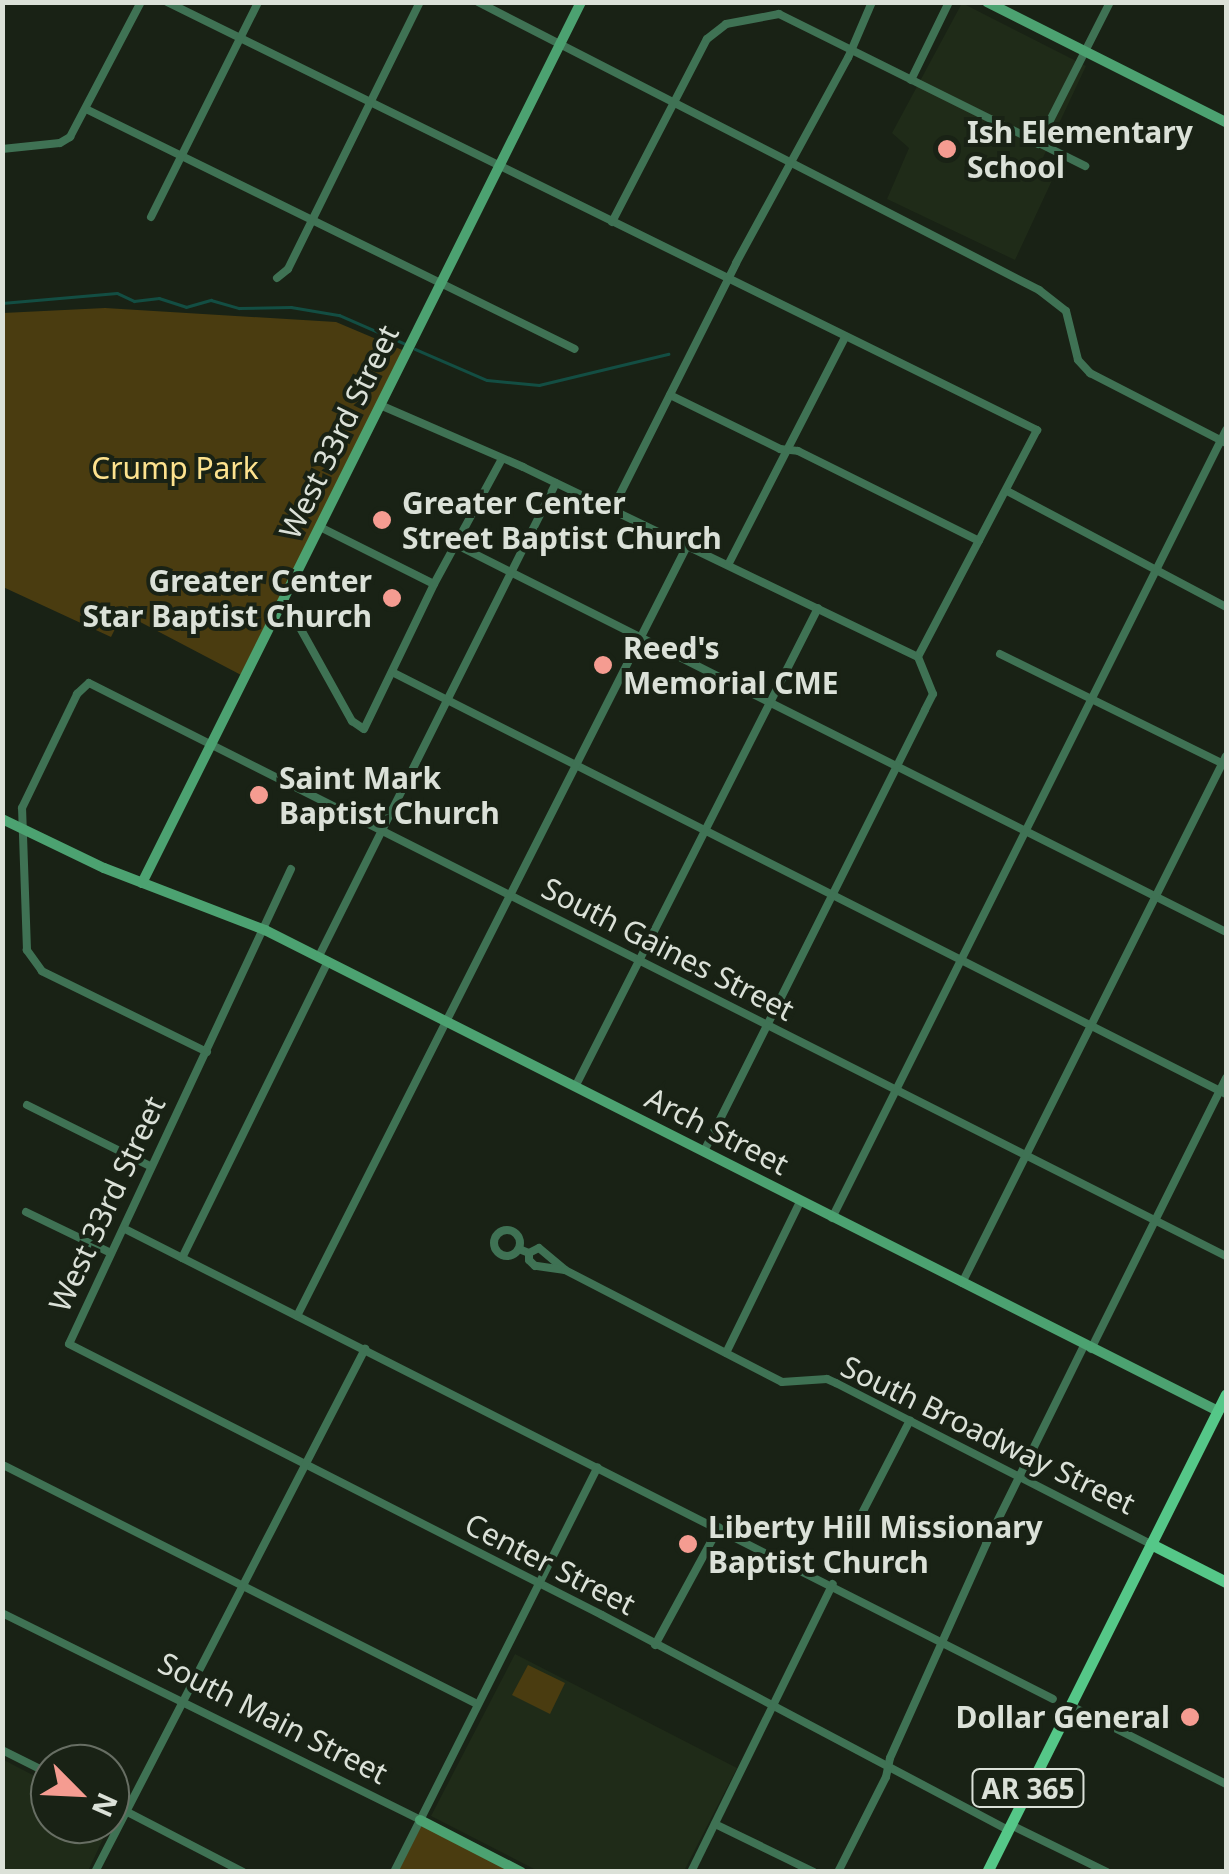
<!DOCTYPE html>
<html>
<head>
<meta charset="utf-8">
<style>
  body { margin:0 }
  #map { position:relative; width:1229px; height:1874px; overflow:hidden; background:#192215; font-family:"Noto Sans",sans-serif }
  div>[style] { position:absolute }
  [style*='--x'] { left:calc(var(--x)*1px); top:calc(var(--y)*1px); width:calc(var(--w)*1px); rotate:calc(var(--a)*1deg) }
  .built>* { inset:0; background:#1f2b18 }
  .green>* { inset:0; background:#4a3c10 }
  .stream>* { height:2.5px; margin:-1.25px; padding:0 1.25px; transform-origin:1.25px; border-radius:1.25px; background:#134e43 }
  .street>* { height:8px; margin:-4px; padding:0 4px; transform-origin:4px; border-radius:4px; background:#3f7254 }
  .street>.ring { margin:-4px; padding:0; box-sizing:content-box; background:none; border:8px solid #3f7254; border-radius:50% }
  .secondary>* { height:10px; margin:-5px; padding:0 5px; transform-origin:5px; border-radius:5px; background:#4ca271 }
  .primary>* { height:11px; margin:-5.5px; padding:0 5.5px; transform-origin:5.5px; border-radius:5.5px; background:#55c788 }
  .rail>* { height:6px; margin-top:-3px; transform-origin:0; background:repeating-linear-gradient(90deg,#192215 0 8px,#90978c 0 16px); box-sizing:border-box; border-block:2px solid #90978c }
  .dots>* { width:28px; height:28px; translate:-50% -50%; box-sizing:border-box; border:5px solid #192215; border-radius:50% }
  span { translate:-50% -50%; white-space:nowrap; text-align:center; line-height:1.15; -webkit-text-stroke:8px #192215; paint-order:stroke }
  .shield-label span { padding:2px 8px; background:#192215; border:2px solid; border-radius:8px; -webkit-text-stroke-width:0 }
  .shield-label { font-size:28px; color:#dbe1d8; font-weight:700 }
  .poi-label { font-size:30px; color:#dbe1d8; font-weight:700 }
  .left { translate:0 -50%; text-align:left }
  .right { translate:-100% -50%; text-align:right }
  .street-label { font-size:30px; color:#dbe1d8 }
  .park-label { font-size:30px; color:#fde28e }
  .frame { position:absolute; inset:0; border:5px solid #dbe1d8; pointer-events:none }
  .north { position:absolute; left:30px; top:1744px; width:100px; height:100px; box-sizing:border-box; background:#192215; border:2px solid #676e63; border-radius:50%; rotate:114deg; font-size:28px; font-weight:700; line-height:40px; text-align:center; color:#dbe1d8 }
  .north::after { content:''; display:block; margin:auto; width:35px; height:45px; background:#f59c91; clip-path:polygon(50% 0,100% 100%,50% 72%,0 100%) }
</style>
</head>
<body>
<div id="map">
  <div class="built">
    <div style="clip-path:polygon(962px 3px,1086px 66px,1040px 164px,1055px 174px,1015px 260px,887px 199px,909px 148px,892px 133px)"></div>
    <div style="clip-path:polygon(515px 1654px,737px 1768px,684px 1871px,538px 1871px,431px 1816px)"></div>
    <div style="clip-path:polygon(2px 1759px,50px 1784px,50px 1824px,110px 1824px,88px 1871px,3px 1871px)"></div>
  </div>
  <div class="green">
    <div style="clip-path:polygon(105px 308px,336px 322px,407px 352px,243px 676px,123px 613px,111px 637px,3px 587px,3px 313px)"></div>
    <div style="clip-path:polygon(528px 1665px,565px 1683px,550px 1714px,512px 1695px)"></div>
    <div style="clip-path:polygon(420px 1820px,521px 1872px,394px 1872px)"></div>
  </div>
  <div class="stream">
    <div style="--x:2;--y:303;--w:115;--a:-5"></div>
    <div style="--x:117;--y:293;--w:19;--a:25"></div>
    <div style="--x:134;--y:301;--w:25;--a:-7"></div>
    <div style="--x:159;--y:298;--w:28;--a:18"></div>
    <div style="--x:186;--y:307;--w:26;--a:-16"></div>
    <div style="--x:211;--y:300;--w:29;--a:16"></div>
    <div style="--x:239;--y:308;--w:52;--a:-1.1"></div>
    <div style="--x:291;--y:307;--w:49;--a:9.5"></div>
    <div style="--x:339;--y:315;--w:75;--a:23.5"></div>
    <div style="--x:415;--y:349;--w:78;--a:23.3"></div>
    <div style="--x:487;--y:380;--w:52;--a:5.5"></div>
    <div style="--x:539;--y:385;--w:133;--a:-13.5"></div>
  </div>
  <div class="street">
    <div style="--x:167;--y:2;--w:970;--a:26.2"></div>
    <div style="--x:1037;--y:430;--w:256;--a:117.7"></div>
    <div style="--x:918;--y:657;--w:40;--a:68"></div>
    <div style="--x:933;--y:694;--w:18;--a:117"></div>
    <div style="--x:925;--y:710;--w:493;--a:116.6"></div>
    <div style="--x:478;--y:2;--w:631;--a:27.17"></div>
    <div style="--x:1039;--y:290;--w:34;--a:38"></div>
    <div style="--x:1066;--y:311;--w:50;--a:76.2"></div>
    <div style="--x:1078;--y:360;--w:18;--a:47"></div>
    <div style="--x:1090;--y:373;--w:153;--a:27.2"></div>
    <div style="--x:779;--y:14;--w:342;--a:26.4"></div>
    <div style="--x:911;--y:80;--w:87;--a:-64"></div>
    <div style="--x:88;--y:110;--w:542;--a:26.14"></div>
    <div style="--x:1038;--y:144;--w:159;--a:-63.1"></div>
    <div style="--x:2;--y:149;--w:58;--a:-5.9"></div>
    <div style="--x:60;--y:143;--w:12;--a:-31"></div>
    <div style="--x:70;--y:137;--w:153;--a:-62.3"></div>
    <div style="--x:151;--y:217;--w:240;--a:-63.5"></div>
    <div style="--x:612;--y:222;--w:206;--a:-62.6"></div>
    <div style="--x:707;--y:39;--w:24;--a:-38"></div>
    <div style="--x:726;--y:24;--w:54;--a:-10.7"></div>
    <div style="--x:277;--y:278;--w:14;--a:-39"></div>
    <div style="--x:288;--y:269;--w:298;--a:-63.7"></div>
    <div style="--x:670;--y:395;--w:123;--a:26.1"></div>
    <div style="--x:780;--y:449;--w:18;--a:6"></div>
    <div style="--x:798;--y:451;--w:202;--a:26.4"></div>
    <div style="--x:380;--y:405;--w:156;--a:23.4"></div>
    <div style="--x:523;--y:467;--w:438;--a:25.7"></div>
    <div style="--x:1007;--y:491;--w:248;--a:27.9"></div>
    <div style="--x:612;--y:510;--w:276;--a:-63.3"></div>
    <div style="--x:736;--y:263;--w:234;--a:-61.4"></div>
    <div style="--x:848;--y:58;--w:61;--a:-66.8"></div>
    <div style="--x:320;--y:527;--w:127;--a:26.6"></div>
    <div style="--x:457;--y:545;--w:861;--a:26.71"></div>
    <div style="--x:728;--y:565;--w:256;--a:-62.8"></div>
    <div style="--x:284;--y:599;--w:140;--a:60.9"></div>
    <div style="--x:352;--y:721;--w:14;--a:34"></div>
    <div style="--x:364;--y:729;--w:161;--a:-64.2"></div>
    <div style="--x:434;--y:584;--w:142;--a:-61.5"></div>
    <div style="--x:1000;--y:654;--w:252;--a:26.2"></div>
    <div style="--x:392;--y:672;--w:935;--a:26.84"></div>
    <div style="--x:291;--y:869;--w:524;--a:115.05"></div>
    <div style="--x:69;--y:1344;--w:598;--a:26.95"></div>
    <div style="--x:602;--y:1615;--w:459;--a:27.9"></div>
    <div style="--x:319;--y:956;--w:529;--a:-63.39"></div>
    <div style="--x:207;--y:1052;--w:184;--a:-153.9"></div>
    <div style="--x:42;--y:971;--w:26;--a:-126"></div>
    <div style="--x:27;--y:950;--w:142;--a:-92"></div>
    <div style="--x:22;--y:808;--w:127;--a:-64.2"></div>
    <div style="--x:77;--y:694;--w:16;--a:-43"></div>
    <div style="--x:89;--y:683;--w:1273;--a:26.75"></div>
    <div style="--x:575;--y:1087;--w:537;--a:-63.1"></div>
    <div style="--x:27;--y:1105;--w:137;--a:26.4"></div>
    <div style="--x:26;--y:1212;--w:94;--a:25.8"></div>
    <div style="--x:832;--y:1218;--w:881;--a:-63.43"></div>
    <div style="--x:125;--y:1229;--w:1040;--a:26.86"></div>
    <div class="ring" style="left:494px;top:1230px;width:18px;height:18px"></div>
    <div style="--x:519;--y:1249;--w:11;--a:22"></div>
    <div style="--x:529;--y:1253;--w:11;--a:-27"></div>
    <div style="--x:539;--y:1248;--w:34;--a:40"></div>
    <div style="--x:565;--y:1270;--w:30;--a:-172"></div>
    <div style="--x:535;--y:1266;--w:8;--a:-135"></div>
    <div style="--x:529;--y:1260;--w:7;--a:-90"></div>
    <div style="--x:182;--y:1258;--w:331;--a:-63.8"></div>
    <div style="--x:565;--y:1270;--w:244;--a:27.3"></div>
    <div style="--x:782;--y:1382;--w:45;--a:-3.8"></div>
    <div style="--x:827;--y:1379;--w:10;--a:24"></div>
    <div style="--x:836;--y:1383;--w:354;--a:27.1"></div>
    <div style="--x:962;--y:1283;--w:589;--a:-63.39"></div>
    <div style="--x:297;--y:1316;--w:863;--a:-63.14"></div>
    <div style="--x:1091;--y:1349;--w:303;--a:-63.5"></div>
    <div style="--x:726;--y:1353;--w:168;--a:-63.9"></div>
    <div style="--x:5;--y:1466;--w:529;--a:26.76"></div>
    <div style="--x:859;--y:1519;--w:111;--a:-62.7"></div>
    <div style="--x:2;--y:1613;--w:466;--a:26.3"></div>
    <div style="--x:655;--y:1645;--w:134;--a:-61.5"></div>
    <div style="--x:1071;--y:1706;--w:174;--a:26.7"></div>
    <div style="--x:2;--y:1750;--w:54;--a:26.6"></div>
    <div style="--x:110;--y:1803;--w:150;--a:27.4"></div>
    <div style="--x:715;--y:1824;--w:110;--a:25.9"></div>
    <div style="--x:1011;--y:1825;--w:107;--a:26.1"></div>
    <div style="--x:95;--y:1872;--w:589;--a:-62.69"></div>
    <div style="--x:394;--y:1872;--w:453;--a:-63.3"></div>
    <div style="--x:691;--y:1872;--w:321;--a:-63.8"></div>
    <div style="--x:838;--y:1872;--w:106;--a:-63.2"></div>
    <div style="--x:886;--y:1777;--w:19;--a:-78"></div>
    <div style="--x:890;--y:1758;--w:235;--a:-65.8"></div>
    <div style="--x:986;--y:1544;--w:221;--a:-63.7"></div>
  </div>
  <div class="secondary">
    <div style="--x:987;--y:2;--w:267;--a:26.7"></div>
    <div style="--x:2;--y:819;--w:113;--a:25.7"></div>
    <div style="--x:104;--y:868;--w:173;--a:21.1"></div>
    <div style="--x:265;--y:930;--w:1068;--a:26.78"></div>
    <div style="--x:142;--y:883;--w:984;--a:-63.51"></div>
    <div style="--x:420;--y:1820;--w:114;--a:27.2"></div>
  </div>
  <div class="primary">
    <div style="--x:1151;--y:1544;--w:84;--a:26.9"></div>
    <div style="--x:987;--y:1872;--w:534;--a:-63.43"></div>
  </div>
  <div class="rail">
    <div style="--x:2;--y:969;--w:232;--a:90"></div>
  </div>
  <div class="dots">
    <div style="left:947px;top:149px;background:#f59c91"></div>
    <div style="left:382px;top:520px;background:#f59c91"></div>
    <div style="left:392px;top:598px;background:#f59c91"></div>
    <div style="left:603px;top:665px;background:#f59c91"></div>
    <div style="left:259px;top:795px;background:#f59c91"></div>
    <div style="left:688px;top:1544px;background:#f59c91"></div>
    <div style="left:1190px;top:1717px;background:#f59c91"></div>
  </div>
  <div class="shield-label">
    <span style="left:1028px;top:1788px">AR 365</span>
  </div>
  <div class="poi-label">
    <span class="left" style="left:967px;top:149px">Ish Elementary<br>School</span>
    <span class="left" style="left:402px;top:520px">Greater Center<br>Street Baptist Church</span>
    <span class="right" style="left:372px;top:598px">Greater Center<br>Star Baptist Church</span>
    <span class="left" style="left:623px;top:665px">Reed's<br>Memorial CME</span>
    <span class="left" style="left:279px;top:795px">Saint Mark<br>Baptist Church</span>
    <span class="left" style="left:708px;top:1544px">Liberty Hill Missionary<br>Baptist Church</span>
    <span class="right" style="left:1170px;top:1717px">Dollar General</span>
  </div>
  <div class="street-label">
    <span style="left:339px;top:432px;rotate:-64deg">West 33rd Street</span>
    <span style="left:668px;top:949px;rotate:27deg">South Gaines Street</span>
    <span style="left:717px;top:1131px;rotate:27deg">Arch Street</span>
    <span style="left:107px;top:1204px;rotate:-65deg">West 33rd Street</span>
    <span style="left:988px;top:1435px;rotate:26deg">South Broadway Street</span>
    <span style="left:550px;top:1564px;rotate:27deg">Center Street</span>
    <span style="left:273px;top:1718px;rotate:27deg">South Main Street</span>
  </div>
  <div class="park-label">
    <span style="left:175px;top:468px">Crump Park</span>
  </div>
  <div class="frame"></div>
  <div class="north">N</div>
</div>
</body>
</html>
